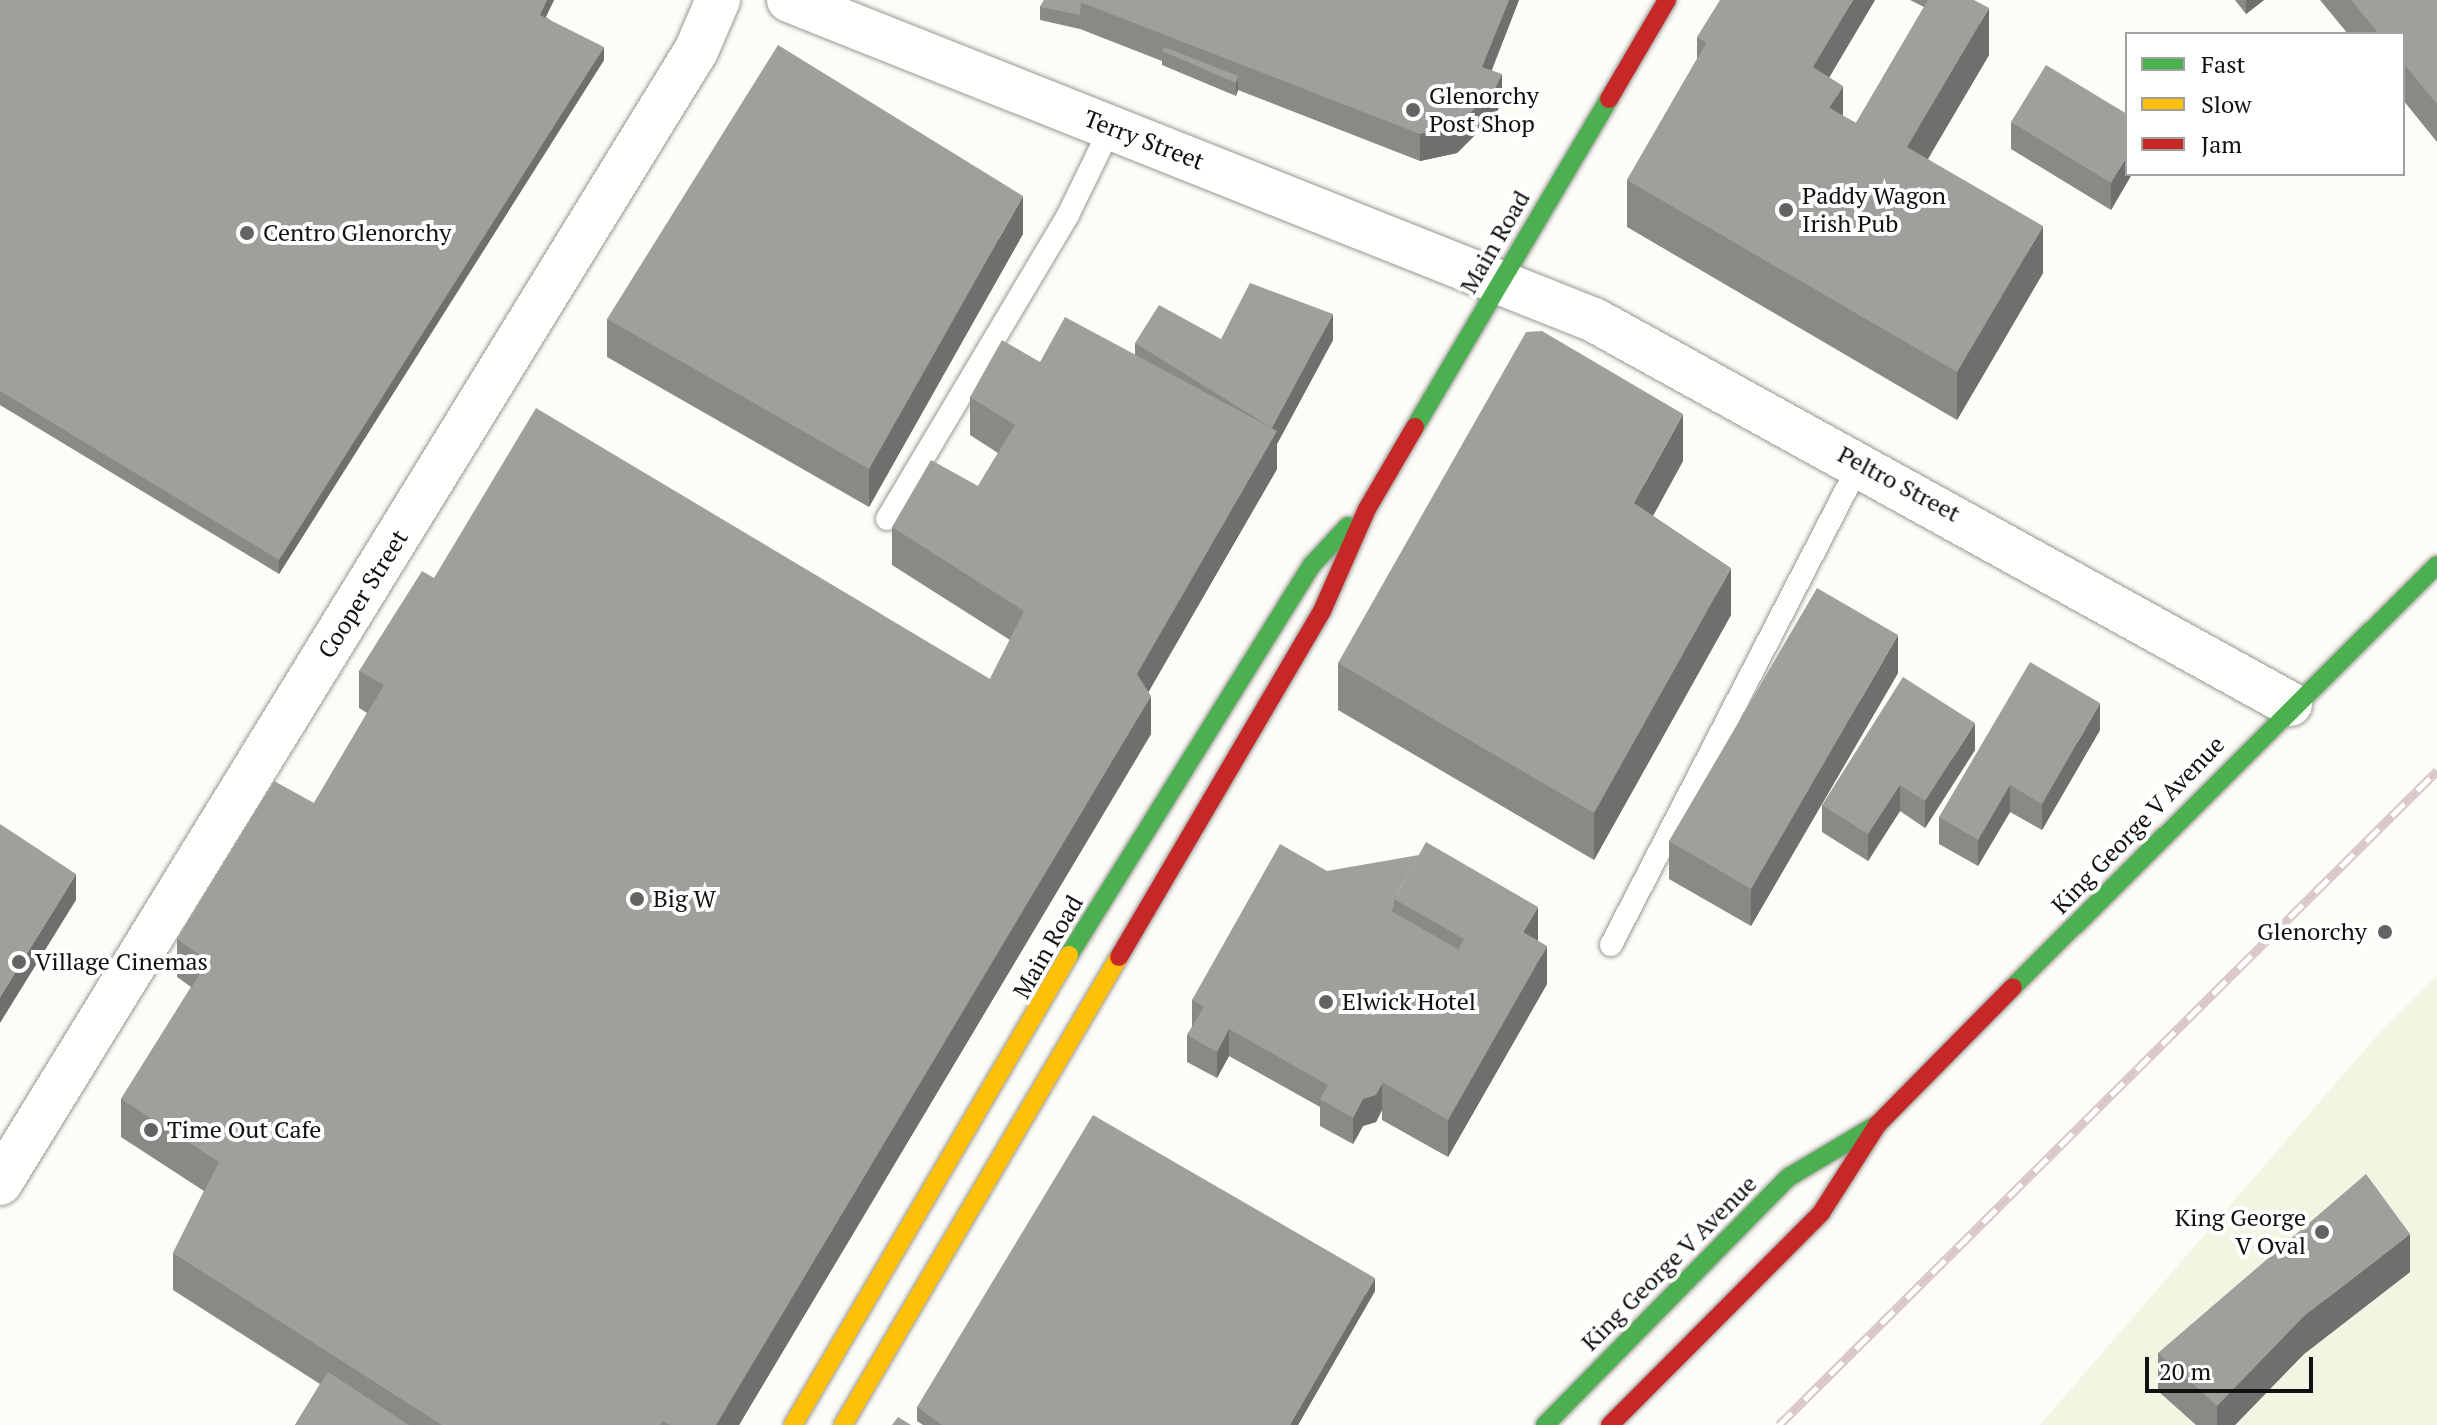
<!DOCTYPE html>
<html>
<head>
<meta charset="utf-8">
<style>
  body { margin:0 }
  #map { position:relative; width:2437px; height:1425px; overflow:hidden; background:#fdfcf7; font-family:"PT Serif",serif }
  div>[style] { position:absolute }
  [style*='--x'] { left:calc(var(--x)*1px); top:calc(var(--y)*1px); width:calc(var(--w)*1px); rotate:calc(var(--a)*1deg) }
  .pitch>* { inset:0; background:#f0f6e1 }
  .roads { filter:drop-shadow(0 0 2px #979795) drop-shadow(0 0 2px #979795) }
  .lane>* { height:22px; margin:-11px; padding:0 11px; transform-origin:11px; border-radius:11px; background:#fffffe }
  .street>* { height:44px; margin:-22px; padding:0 22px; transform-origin:22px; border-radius:22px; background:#fffffe }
  .fast>* { height:18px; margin:-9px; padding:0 9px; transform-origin:9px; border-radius:9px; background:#4caf50 }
  .slow>* { height:18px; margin:-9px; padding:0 9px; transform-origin:9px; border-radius:9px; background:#ffc107 }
  .jam>* { height:18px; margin:-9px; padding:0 9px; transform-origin:9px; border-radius:9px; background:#c62828 }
  .rail>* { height:9px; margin-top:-4.5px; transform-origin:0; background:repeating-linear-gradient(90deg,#fff 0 18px,#d9c6c7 0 36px); box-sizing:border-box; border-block:2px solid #d9c6c7 }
  .wall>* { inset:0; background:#8a8986 }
  .shaded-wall>* { inset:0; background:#716f6d }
  .building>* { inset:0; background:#a19f9c }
  .dots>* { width:22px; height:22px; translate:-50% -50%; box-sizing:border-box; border:4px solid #fff; border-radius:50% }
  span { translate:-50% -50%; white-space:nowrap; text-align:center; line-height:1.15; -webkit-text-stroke:8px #fff; paint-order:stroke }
  .poi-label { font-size:24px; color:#111 }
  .left { translate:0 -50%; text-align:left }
  .right { translate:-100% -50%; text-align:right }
  .street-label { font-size:24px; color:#111 }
  .legend { position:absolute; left:2125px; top:32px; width:280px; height:144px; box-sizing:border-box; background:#fff; border:2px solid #a0a0a0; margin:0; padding:10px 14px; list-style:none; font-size:24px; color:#111 }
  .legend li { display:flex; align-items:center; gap:16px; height:40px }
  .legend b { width:40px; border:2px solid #a0a0a0 }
  .scale { position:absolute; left:2145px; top:1357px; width:168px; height:36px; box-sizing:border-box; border:4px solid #111; border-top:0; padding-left:10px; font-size:24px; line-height:28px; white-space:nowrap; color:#111; -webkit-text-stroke:6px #fff; paint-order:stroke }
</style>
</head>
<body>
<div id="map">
  <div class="pitch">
    <div style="clip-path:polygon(2437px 975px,2437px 1425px,2040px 1425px,2375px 1038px)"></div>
  </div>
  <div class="roads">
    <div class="lane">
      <div style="--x:887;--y:519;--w:354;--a:-59.2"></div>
      <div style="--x:1068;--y:215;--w:98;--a:-64"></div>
      <div style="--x:1611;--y:945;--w:543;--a:-62.68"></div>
    </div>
    <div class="street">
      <div style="--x:789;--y:0;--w:866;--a:21.68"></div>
      <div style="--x:1594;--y:320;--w:795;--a:28.89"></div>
      <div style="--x:0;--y:1183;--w:1329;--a:-58.42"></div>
      <div style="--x:696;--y:51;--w:56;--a:-66.7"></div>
    </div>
    <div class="fast">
      <div style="--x:1415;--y:427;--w:381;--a:-59.4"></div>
      <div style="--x:1069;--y:955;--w:460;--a:-58.1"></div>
      <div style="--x:1312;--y:565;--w:53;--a:-47.3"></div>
      <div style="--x:2013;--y:987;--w:598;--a:-44.86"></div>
      <div style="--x:1545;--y:1425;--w:348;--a:-45.5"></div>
      <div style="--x:1789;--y:1177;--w:104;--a:-30.8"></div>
    </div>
    <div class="slow">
      <div style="--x:793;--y:1425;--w:545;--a:-59.58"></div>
      <div style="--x:843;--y:1425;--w:543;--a:-59.47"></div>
    </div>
    <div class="jam">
      <div style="--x:1609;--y:99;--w:115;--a:-59.6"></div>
      <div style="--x:1119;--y:957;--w:401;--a:-59.6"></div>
      <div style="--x:1322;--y:611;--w:111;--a:-66.2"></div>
      <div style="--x:1367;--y:509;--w:95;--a:-59.7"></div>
      <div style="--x:1610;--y:1425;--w:299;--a:-45.1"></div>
      <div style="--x:1821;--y:1213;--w:106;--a:-57.4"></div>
      <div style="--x:1878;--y:1124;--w:192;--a:-45.4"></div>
    </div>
  </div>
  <div class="rail">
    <div style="--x:1779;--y:1425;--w:928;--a:-44.83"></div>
  </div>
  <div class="wall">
    <div style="clip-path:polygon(0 0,554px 0,546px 17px,604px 60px,279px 574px,0 405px)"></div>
    <div style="clip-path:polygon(1044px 0,1519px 0,1492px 70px,1502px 101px,1496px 114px,1457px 153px,1420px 161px,1238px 90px,1236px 96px,1162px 65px,1162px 61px,1080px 29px,1040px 20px,1040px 7px)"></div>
    <div style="clip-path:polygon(1875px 0,1829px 77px,1843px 116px,1856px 123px,1924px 7px,1910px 0,1974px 0,1989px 55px,1928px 159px,2043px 273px,1957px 420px,1627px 227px,1627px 180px,1697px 59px,1697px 37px)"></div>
    <div style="clip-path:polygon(2235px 0,2264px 0,2246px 14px)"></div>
    <div style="clip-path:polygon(2320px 0,2437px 0,2437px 142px,2403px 100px,2403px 34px,2348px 34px)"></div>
    <div style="clip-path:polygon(2011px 122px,2127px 174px,2132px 174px,2111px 210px,2011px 149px)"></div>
    <div style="clip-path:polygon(1023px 234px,869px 507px,607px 357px,607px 319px)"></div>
    <div style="clip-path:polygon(1221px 339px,1333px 340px,1277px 444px,1277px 469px,1148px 692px,1151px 734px,739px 1425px,295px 1425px,320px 1384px,173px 1290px,173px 1253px,204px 1191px,121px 1137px,121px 1099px,191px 987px,177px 977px,177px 939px,314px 803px,367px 713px,359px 708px,359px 671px,434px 578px,990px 679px,1010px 640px,892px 565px,892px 527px,978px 486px,998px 453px,970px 435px,970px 397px,1040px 362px,1135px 355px,1135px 343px)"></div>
    <div style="clip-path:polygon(1683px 461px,1653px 516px,1731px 615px,1594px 860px,1338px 710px,1338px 663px)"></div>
    <div style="clip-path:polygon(1898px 673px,1751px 926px,1669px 879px,1669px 841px)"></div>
    <div style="clip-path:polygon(2100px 730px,2042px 830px,2010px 812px,1978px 866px,1939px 844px,1939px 817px)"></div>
    <div style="clip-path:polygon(1975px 750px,1925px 828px,1900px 811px,1868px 861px,1822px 832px,1822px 805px)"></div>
    <div style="clip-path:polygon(1327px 871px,1538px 941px,1547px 984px,1448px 1157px,1382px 1120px,1382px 1110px,1376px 1122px,1363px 1126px,1353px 1144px,1320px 1126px,1320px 1107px,1229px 1056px,1217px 1078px,1187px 1062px,1187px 1035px,1192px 1027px,1192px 1000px)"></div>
    <div style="clip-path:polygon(2410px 1272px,2304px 1354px,2235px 1425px,2196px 1425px,2158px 1391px,2158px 1353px)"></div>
    <div style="clip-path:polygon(1375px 1291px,1298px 1425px,923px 1425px,917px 1421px,917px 1407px)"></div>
  </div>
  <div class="shaded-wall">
    <div style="clip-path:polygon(547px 0,554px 0,540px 28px,540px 15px)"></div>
    <div style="clip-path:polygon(1509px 0,1519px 0,1482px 94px,1482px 67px)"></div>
    <div style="clip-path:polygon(1853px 0,1875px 0,1813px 105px,1813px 67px)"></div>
    <div style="clip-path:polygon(2246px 0,2264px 0,2246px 14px)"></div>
    <div style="clip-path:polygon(1989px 8px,1989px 55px,1907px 194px,1907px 147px)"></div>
    <div style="clip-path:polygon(604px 47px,604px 60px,279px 574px,279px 560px)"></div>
    <div style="clip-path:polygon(1502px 74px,1502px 101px,1496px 114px,1457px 153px,1420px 161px,1420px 134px)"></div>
    <div style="clip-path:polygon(1238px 76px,1238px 90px,1236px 96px,1236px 83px)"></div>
    <div style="clip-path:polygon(1843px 86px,1843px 124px,1825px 115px)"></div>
    <div style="clip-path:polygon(2127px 156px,2127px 174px,2132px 174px,2111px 210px,2111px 183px)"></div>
    <div style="clip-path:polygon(1023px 196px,1023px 234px,869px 507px,869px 469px)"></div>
    <div style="clip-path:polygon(2043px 226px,2043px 273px,1957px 420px,1957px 372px)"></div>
    <div style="clip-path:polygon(1333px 314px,1333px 340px,1277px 444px,1277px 469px,1137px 712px,1137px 674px)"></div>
    <div style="clip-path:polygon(1683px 414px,1683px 461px,1634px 550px,1634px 503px)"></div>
    <div style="clip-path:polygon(1731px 568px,1731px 615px,1594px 860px,1594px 813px)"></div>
    <div style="clip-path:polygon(1898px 635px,1898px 673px,1751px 926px,1751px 889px)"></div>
    <div style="clip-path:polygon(1151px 696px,1151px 734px,739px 1425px,716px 1425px)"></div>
    <div style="clip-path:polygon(2100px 703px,2100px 730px,2042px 830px,2042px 804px)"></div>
    <div style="clip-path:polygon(1975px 723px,1975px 750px,1925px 828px,1925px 801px)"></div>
    <div style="clip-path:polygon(1900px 785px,1900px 811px,1868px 861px,1868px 834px)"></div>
    <div style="clip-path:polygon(2010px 785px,2010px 812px,1978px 866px,1978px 840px)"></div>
    <div style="clip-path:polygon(76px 874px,76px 900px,0 1023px,0 997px)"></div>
    <div style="clip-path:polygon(1538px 907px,1538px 944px,1523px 932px)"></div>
    <div style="clip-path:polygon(1547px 946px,1547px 984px,1448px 1157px,1448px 1120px)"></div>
    <div style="clip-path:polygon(1229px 1029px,1229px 1056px,1217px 1078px,1217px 1052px)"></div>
    <div style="clip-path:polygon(1382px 1083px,1382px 1110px,1376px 1122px,1363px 1126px,1353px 1144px,1353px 1118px,1363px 1099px)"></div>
    <div style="clip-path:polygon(2410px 1234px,2410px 1272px,2304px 1354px,2235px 1425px,2217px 1425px,2217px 1406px,2304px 1316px)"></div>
    <div style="clip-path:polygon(1375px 1278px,1375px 1291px,1298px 1425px,1290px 1425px)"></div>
  </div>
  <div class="building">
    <div style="clip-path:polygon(0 0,547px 0,540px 15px,604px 47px,279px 560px,0 391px)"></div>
    <div style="clip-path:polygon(1044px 0,1081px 0,1080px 15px,1040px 7px)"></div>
    <div style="clip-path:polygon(1081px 0,1509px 0,1482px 67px,1502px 74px,1496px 87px,1457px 126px,1420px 134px,1080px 2px)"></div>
    <div style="clip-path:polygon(1720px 0,1853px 0,1813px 67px,1843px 86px,1829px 108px,1709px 38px,1707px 43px,1697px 37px)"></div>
    <div style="clip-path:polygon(1928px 0,1974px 0,1989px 8px,1907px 147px,2043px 226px,1957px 372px,1627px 180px,1709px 38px,1856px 123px)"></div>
    <div style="clip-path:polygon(2351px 0,2437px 0,2437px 104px,2403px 63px,2403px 34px,2379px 34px)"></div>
    <div style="clip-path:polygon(778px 45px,1023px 196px,869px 469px,607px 319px)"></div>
    <div style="clip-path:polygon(1164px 47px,1238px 76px,1236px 83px,1162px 51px)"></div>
    <div style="clip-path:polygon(2046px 65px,2127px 114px,2127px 156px,2111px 183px,2011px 122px)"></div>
    <div style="clip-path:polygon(1250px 283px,1333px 314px,1272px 428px,1135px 343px,1159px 305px,1221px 339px)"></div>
    <div style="clip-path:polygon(1065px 317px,1277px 431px,1137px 674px,1151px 696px,716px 1425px,670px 1425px,663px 1421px,660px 1425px,442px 1425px,173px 1253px,219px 1162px,121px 1099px,208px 961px,177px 939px,274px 781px,314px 803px,384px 685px,359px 671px,422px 571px,434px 578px,536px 408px,990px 679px,1024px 611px,892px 527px,931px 460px,978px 486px,1015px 425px,970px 397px,1002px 340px,1040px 362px)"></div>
    <div style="clip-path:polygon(1542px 331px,1683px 414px,1634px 503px,1731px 568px,1594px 813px,1338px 663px,1526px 332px)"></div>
    <div style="clip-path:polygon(1817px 588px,1898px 635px,1751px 889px,1669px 841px)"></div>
    <div style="clip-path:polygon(2030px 662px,2100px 703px,2042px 804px,2010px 785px,1978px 840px,1939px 817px)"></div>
    <div style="clip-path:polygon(1903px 677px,1975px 723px,1925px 801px,1900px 785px,1868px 834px,1822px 805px)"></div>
    <div style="clip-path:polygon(0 824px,76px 874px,0 997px)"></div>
    <div style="clip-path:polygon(1426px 842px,1538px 907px,1523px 932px,1547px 946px,1448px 1120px,1382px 1082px,1464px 939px,1394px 899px)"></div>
    <div style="clip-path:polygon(1280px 844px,1327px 871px,1419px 855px,1394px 899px,1394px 907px,1391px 911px,1458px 949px,1376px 1095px,1363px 1099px,1353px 1118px,1320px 1099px,1328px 1085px,1229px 1029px,1217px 1052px,1187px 1035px,1204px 1007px,1192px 1000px)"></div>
    <div style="clip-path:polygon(1093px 1115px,1375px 1278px,1290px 1425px,942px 1425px,917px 1407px)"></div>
    <div style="clip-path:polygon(2366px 1174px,2410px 1234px,2304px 1316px,2217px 1406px,2158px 1353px)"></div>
    <div style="clip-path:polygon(328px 1372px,409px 1425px,295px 1425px)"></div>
    <div style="clip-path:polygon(898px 1417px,911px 1425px,892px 1425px)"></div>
  </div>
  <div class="dots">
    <div style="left:1413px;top:110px;background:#646362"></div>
    <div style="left:1786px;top:210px;background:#646362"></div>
    <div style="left:247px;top:233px;background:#646362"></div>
    <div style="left:637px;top:899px;background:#646362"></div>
    <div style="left:2385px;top:932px;background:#646362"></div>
    <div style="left:19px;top:962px;background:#646362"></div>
    <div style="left:1326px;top:1002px;background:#646362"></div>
    <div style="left:151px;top:1130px;background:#646362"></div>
    <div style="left:2322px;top:1232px;background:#646362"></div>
  </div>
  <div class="poi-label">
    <span class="left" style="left:1429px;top:110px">Glenorchy<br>Post Shop</span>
    <span class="left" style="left:1802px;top:210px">Paddy Wagon<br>Irish Pub</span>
    <span class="left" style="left:263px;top:233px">Centro Glenorchy</span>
    <span class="left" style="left:653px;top:899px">Big W</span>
    <span class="right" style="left:2367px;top:932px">Glenorchy</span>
    <span class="left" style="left:35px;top:962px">Village Cinemas</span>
    <span class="left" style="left:1342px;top:1002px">Elwick Hotel</span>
    <span class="left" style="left:167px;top:1130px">Time Out Cafe</span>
    <span class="right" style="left:2306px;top:1232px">King George<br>V Oval</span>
  </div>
  <div class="street-label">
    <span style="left:1144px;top:140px;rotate:21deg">Terry Street</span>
    <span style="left:1495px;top:242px;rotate:-60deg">Main Road</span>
    <span style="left:1899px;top:484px;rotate:28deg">Peltro Street</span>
    <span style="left:363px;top:594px;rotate:-58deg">Cooper Street</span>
    <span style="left:2138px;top:825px;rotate:-46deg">King George V Avenue</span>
    <span style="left:1048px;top:947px;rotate:-60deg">Main Road</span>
    <span style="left:1669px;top:1263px;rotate:-45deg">King George V Avenue</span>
  </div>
  <ul class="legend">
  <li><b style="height:10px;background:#4caf50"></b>Fast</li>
  <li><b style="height:10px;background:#ffc107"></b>Slow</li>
  <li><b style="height:10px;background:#c62828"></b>Jam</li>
  </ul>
  <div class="scale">20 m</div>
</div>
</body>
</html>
